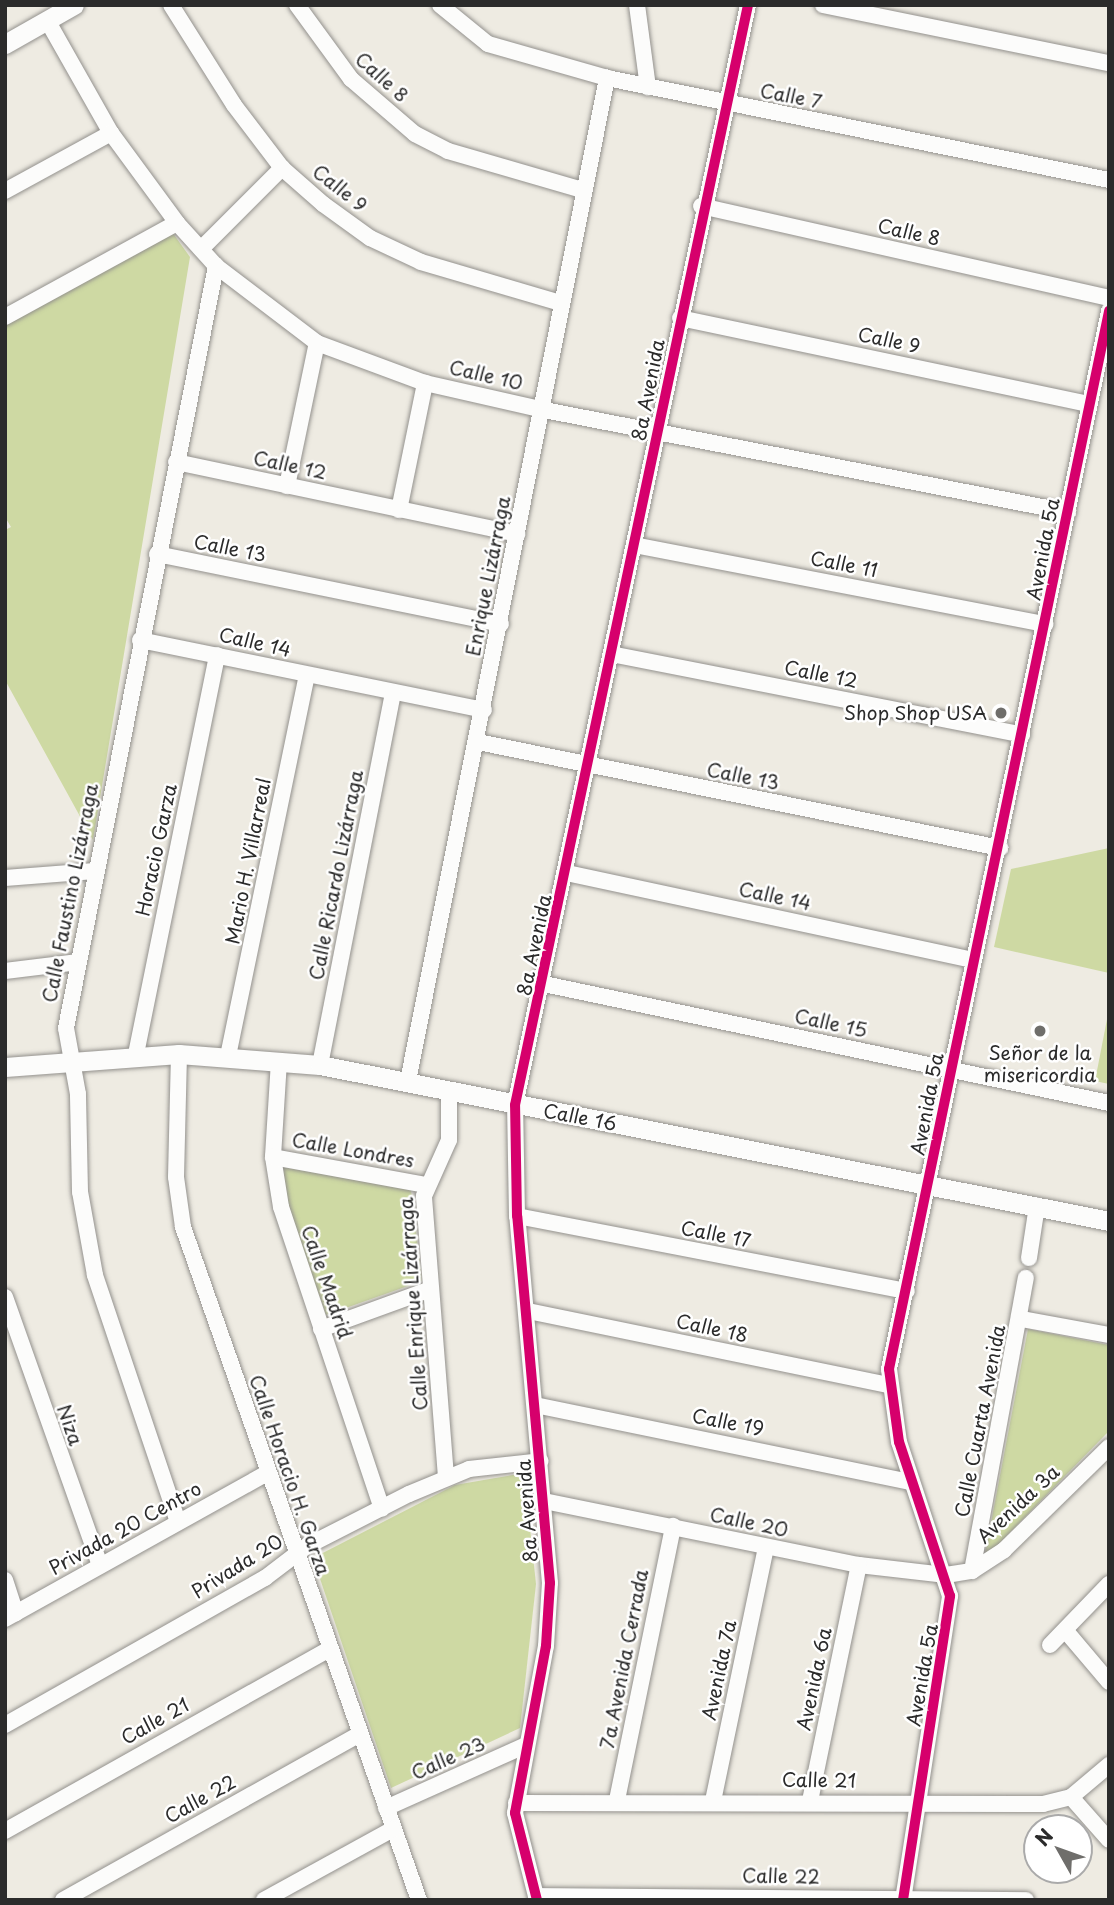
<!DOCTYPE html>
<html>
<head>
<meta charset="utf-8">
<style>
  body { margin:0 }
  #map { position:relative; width:1114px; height:1905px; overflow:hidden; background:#eeebe2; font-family:"Playpen Sans",sans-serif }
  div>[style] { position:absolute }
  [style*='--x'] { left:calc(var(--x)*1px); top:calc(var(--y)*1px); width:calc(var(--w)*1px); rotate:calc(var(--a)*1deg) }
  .green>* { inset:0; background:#ced9a3 }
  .roads { filter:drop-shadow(0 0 2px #93918d) drop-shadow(0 0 2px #93918d) }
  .minor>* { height:16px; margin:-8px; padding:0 8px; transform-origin:8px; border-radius:8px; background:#fcfcfb }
  .tertiary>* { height:19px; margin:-9.5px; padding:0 9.5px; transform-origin:9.5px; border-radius:9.5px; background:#fcfcfb }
  .cycleway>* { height:10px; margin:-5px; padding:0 5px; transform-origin:5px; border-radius:5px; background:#d6006c }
  .dots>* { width:19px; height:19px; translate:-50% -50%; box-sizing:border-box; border:4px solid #fff; border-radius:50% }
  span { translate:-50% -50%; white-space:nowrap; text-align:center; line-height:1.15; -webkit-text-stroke:5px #fff; paint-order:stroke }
  .street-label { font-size:19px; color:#2b2b2b }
  .poi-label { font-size:19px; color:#2b2b2b }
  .right { translate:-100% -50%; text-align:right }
  .frame { position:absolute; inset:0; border:7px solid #2b2b2b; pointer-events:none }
  .north { position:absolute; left:1023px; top:1814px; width:70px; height:70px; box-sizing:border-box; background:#fff; border:2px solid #aaa; border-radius:50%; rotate:310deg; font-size:19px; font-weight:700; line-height:28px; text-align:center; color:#2b2b2b }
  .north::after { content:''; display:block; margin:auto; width:24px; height:32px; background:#6f6e6b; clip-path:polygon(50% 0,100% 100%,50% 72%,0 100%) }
</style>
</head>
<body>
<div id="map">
  <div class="green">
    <div style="clip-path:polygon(172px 232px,190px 257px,93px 840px,5px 680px,5px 530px,11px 527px,5px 517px,5px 323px)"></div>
    <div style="clip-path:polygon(1109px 848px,1109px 973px,994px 947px,1011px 869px)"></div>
    <div style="clip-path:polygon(1109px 1009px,1109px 1084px,1095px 1081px)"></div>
    <div style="clip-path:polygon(283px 1167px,411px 1190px,422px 1281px,326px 1315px,289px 1212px)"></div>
    <div style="clip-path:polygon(1028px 1329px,1109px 1345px,1109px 1431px,984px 1559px)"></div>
    <div style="clip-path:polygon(524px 1473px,536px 1584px,520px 1728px,391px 1788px,313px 1558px,455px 1485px)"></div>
  </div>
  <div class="roads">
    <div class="minor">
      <div style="--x:171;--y:5;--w:118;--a:57.8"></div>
      <div style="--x:234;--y:105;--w:79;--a:52.7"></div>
      <div style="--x:282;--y:168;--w:55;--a:41.3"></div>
      <div style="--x:323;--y:204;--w:58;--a:35.9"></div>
      <div style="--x:370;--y:238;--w:56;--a:25.2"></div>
      <div style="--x:421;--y:262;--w:145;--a:16.4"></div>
      <div style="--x:297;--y:5;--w:92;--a:53.9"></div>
      <div style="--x:351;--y:79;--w:84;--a:40.7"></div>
      <div style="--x:415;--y:134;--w:37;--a:27"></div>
      <div style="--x:448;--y:151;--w:140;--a:16.2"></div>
      <div style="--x:440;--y:5;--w:62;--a:39.1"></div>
      <div style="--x:488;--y:44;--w:124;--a:15.9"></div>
      <div style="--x:607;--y:78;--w:512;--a:11.49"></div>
      <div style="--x:637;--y:5;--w:83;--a:82.4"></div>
      <div style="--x:823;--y:5;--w:292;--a:11.5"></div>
      <div style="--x:47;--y:20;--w:130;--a:60.5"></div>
      <div style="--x:111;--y:133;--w:112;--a:53.7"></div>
      <div style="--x:177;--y:223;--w:58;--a:47.8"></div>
      <div style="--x:216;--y:266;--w:127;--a:37.3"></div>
      <div style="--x:317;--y:343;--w:115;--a:20.3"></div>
      <div style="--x:425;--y:383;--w:117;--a:12.8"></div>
      <div style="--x:539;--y:409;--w:539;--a:11.02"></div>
      <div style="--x:5;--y:191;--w:121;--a:-28.7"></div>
      <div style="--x:701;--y:206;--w:418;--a:12.7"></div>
      <div style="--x:201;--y:249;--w:115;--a:-45"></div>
      <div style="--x:5;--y:317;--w:196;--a:-28.7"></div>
      <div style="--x:680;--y:318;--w:418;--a:11.9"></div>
      <div style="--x:176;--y:462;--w:349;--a:11.9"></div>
      <div style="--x:287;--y:486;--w:146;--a:-78.2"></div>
      <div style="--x:399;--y:510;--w:130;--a:-78.4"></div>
      <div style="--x:634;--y:545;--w:419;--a:10.9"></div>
      <div style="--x:157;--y:554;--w:351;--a:11.5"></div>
      <div style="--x:140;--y:640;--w:351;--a:11.5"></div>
      <div style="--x:611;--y:654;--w:419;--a:11.1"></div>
      <div style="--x:478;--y:742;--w:533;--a:11.48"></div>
      <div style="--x:567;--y:873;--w:416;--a:12.1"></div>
      <div style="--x:5;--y:878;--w:90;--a:-4.4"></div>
      <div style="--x:5;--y:971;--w:74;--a:-7"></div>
      <div style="--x:544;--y:984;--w:577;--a:11.89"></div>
      <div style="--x:136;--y:1054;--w:407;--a:-78.5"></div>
      <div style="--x:179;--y:1054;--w:123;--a:91.4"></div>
      <div style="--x:176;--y:1177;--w:50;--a:82"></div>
      <div style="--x:183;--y:1227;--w:713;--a:70.68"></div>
      <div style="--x:228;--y:1056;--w:389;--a:-78.3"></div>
      <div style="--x:279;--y:1061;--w:96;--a:93.6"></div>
      <div style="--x:273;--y:1157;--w:51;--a:80.9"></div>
      <div style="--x:281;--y:1207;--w:318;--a:71.5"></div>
      <div style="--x:320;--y:1065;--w:379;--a:-78.9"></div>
      <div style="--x:408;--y:1081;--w:1023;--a:-78.78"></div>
      <div style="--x:273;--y:1157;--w:155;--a:10.4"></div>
      <div style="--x:517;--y:1216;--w:397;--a:10.9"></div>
      <div style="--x:1029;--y:1258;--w:53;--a:-81.3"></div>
      <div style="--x:5;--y:1297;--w:284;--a:70.5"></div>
      <div style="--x:528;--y:1311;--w:367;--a:11.6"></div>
      <div style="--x:1022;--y:1319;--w:88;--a:10.4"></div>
      <div style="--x:321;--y:1329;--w:117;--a:-20"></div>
      <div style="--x:535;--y:1405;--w:384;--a:11.6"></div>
      <div style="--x:446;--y:1477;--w:282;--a:-94.5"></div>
      <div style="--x:424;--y:1196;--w:61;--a:-65.9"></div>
      <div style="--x:449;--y:1140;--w:48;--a:-90"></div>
      <div style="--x:544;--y:1501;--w:321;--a:11.5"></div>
      <div style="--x:859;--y:1565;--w:88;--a:6.6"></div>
      <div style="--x:946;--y:1575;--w:26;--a:-9"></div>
      <div style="--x:972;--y:1571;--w:38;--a:-33"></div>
      <div style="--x:1004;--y:1550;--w:147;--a:-44.4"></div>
      <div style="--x:178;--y:1522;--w:261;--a:-108.6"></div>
      <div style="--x:95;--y:1275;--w:84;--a:-100.2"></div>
      <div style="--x:80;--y:1192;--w:98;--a:-91.2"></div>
      <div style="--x:78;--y:1094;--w:67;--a:-100.3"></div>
      <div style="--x:66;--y:1028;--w:777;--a:-78.86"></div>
      <div style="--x:972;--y:1571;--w:298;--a:-79.6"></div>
      <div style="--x:5;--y:1580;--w:35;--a:72"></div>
      <div style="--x:5;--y:1619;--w:299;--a:-29.1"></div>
      <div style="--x:1065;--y:1630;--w:68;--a:49.8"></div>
      <div style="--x:1050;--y:1645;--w:85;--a:-46"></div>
      <div style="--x:5;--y:1725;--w:299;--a:-29.5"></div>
      <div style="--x:265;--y:1578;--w:53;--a:-37.3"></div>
      <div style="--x:307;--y:1546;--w:114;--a:-27"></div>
      <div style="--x:409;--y:1494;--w:65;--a:-22.6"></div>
      <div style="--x:469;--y:1469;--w:72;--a:-6.3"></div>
      <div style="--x:1071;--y:1797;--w:57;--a:48.5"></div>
      <div style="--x:617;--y:1800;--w:280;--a:-78.4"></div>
      <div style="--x:713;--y:1801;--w:258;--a:-78.2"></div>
      <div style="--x:810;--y:1801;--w:241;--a:-78.3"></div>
      <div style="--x:516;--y:1803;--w:527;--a:0.11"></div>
      <div style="--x:1043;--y:1804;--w:29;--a:-14"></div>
      <div style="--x:1071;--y:1797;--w:50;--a:-40.1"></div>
      <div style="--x:386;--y:1808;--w:154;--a:-24.2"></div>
      <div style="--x:5;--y:1831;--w:370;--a:-29.3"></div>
      <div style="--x:536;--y:1896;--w:490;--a:0.5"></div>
      <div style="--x:63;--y:1900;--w:338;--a:-29.2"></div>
      <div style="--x:264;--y:1900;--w:147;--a:-28.8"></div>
      <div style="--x:537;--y:1900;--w:90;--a:-104.2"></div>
      <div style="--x:515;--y:1813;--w:170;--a:-79.5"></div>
      <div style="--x:546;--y:1646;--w:63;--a:-86.4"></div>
      <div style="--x:550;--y:1583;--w:368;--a:-95.1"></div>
      <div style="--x:517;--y:1216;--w:111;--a:-91"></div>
      <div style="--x:515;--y:1105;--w:1124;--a:-78.04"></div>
      <div style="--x:903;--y:1900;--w:308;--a:-81.2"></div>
      <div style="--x:950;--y:1596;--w:162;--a:-108.3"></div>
      <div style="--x:899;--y:1442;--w:74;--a:-97.8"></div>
      <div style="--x:889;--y:1369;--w:1081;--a:-78.25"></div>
    </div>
    <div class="tertiary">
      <div style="--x:5;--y:44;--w:79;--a:-29.5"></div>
      <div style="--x:5;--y:1067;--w:174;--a:-4.3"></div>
      <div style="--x:179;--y:1054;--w:141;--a:4.5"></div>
      <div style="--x:320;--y:1065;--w:804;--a:11.18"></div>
    </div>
  </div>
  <div class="cycleway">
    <div style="--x:537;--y:1900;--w:90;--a:-104.2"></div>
    <div style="--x:515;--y:1813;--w:170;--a:-79.5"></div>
    <div style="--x:546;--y:1646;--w:63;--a:-86.4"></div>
    <div style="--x:550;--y:1583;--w:368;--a:-95.1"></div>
    <div style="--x:517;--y:1216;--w:111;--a:-91"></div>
    <div style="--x:515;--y:1105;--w:1124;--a:-78.04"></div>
    <div style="--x:903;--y:1900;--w:308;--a:-81.2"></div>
    <div style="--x:950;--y:1596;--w:162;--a:-108.3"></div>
    <div style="--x:899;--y:1442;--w:74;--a:-97.8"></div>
    <div style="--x:889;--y:1369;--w:1081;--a:-78.25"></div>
  </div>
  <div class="dots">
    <div style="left:1001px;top:713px;background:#6f6e6b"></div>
    <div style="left:1040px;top:1031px;background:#6f6e6b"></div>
  </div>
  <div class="street-label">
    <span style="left:382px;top:77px;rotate:42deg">Calle 8</span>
    <span style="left:791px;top:96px;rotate:11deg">Calle 7</span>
    <span style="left:340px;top:188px;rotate:38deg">Calle 9</span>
    <span style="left:909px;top:232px;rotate:13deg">Calle 8</span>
    <span style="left:889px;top:340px;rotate:12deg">Calle 9</span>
    <span style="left:486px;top:375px;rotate:13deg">Calle 10</span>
    <span style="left:648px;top:390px;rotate:-79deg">8a Avenida</span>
    <span style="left:290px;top:465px;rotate:12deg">Calle 12</span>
    <span style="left:230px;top:548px;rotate:11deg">Calle 13</span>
    <span style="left:1043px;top:549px;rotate:-79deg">Avenida 5a</span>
    <span style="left:844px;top:564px;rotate:11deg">Calle 11</span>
    <span style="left:488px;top:576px;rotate:-79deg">Enrique Lizárraga</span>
    <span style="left:255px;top:642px;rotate:13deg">Calle 14</span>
    <span style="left:821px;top:674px;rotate:11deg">Calle 12</span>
    <span style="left:743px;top:776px;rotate:11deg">Calle 13</span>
    <span style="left:156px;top:850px;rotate:-78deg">Horacio Garza</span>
    <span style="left:248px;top:861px;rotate:-79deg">Mario H. Villarreal</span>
    <span style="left:336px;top:875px;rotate:-79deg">Calle Ricardo Lizárraga</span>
    <span style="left:70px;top:893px;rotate:-79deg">Calle Faustino Lizárraga</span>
    <span style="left:775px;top:896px;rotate:12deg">Calle 14</span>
    <span style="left:534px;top:945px;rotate:-78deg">8a Avenida</span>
    <span style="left:831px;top:1023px;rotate:12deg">Calle 15</span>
    <span style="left:927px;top:1104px;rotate:-79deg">Avenida 5a</span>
    <span style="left:580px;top:1117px;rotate:11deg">Calle 16</span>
    <span style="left:353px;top:1150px;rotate:10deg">Calle Londres</span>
    <span style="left:716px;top:1234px;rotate:11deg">Calle 17</span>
    <span style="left:327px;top:1282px;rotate:71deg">Calle Madrid</span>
    <span style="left:413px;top:1304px;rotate:-94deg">Calle Enrique Lizárraga</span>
    <span style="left:712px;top:1328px;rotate:12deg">Calle 18</span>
    <span style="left:980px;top:1421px;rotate:-79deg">Calle Cuarta Avenida</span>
    <span style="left:728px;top:1422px;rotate:11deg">Calle 19</span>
    <span style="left:70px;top:1425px;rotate:71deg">Niza</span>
    <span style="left:290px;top:1475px;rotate:71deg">Calle Horacio H. Garza</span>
    <span style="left:1018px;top:1504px;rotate:-43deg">Avenida 3a</span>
    <span style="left:527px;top:1511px;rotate:-94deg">8a Avenida</span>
    <span style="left:749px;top:1522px;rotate:12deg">Calle 20</span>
    <span style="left:125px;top:1528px;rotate:-29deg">Privada 20 Centro</span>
    <span style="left:237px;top:1566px;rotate:-32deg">Privada 20</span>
    <span style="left:624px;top:1659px;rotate:-79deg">7a Avenida Cerrada</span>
    <span style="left:719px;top:1670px;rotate:-78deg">Avenida 7a</span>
    <span style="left:922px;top:1675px;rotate:-80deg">Avenida 5a</span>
    <span style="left:814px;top:1679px;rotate:-78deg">Avenida 6a</span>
    <span style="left:155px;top:1721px;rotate:-29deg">Calle 21</span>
    <span style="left:448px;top:1758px;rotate:-24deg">Calle 23</span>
    <span style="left:819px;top:1780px;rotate:1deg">Calle 21</span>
    <span style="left:200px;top:1799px;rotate:-29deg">Calle 22</span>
    <span style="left:781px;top:1876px;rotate:1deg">Calle 22</span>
  </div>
  <div class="poi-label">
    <span class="right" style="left:987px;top:713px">Shop Shop USA</span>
    <span style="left:1040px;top:1064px">Señor de la<br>misericordia</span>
  </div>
  <div class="frame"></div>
  <div class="north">N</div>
</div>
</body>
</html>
